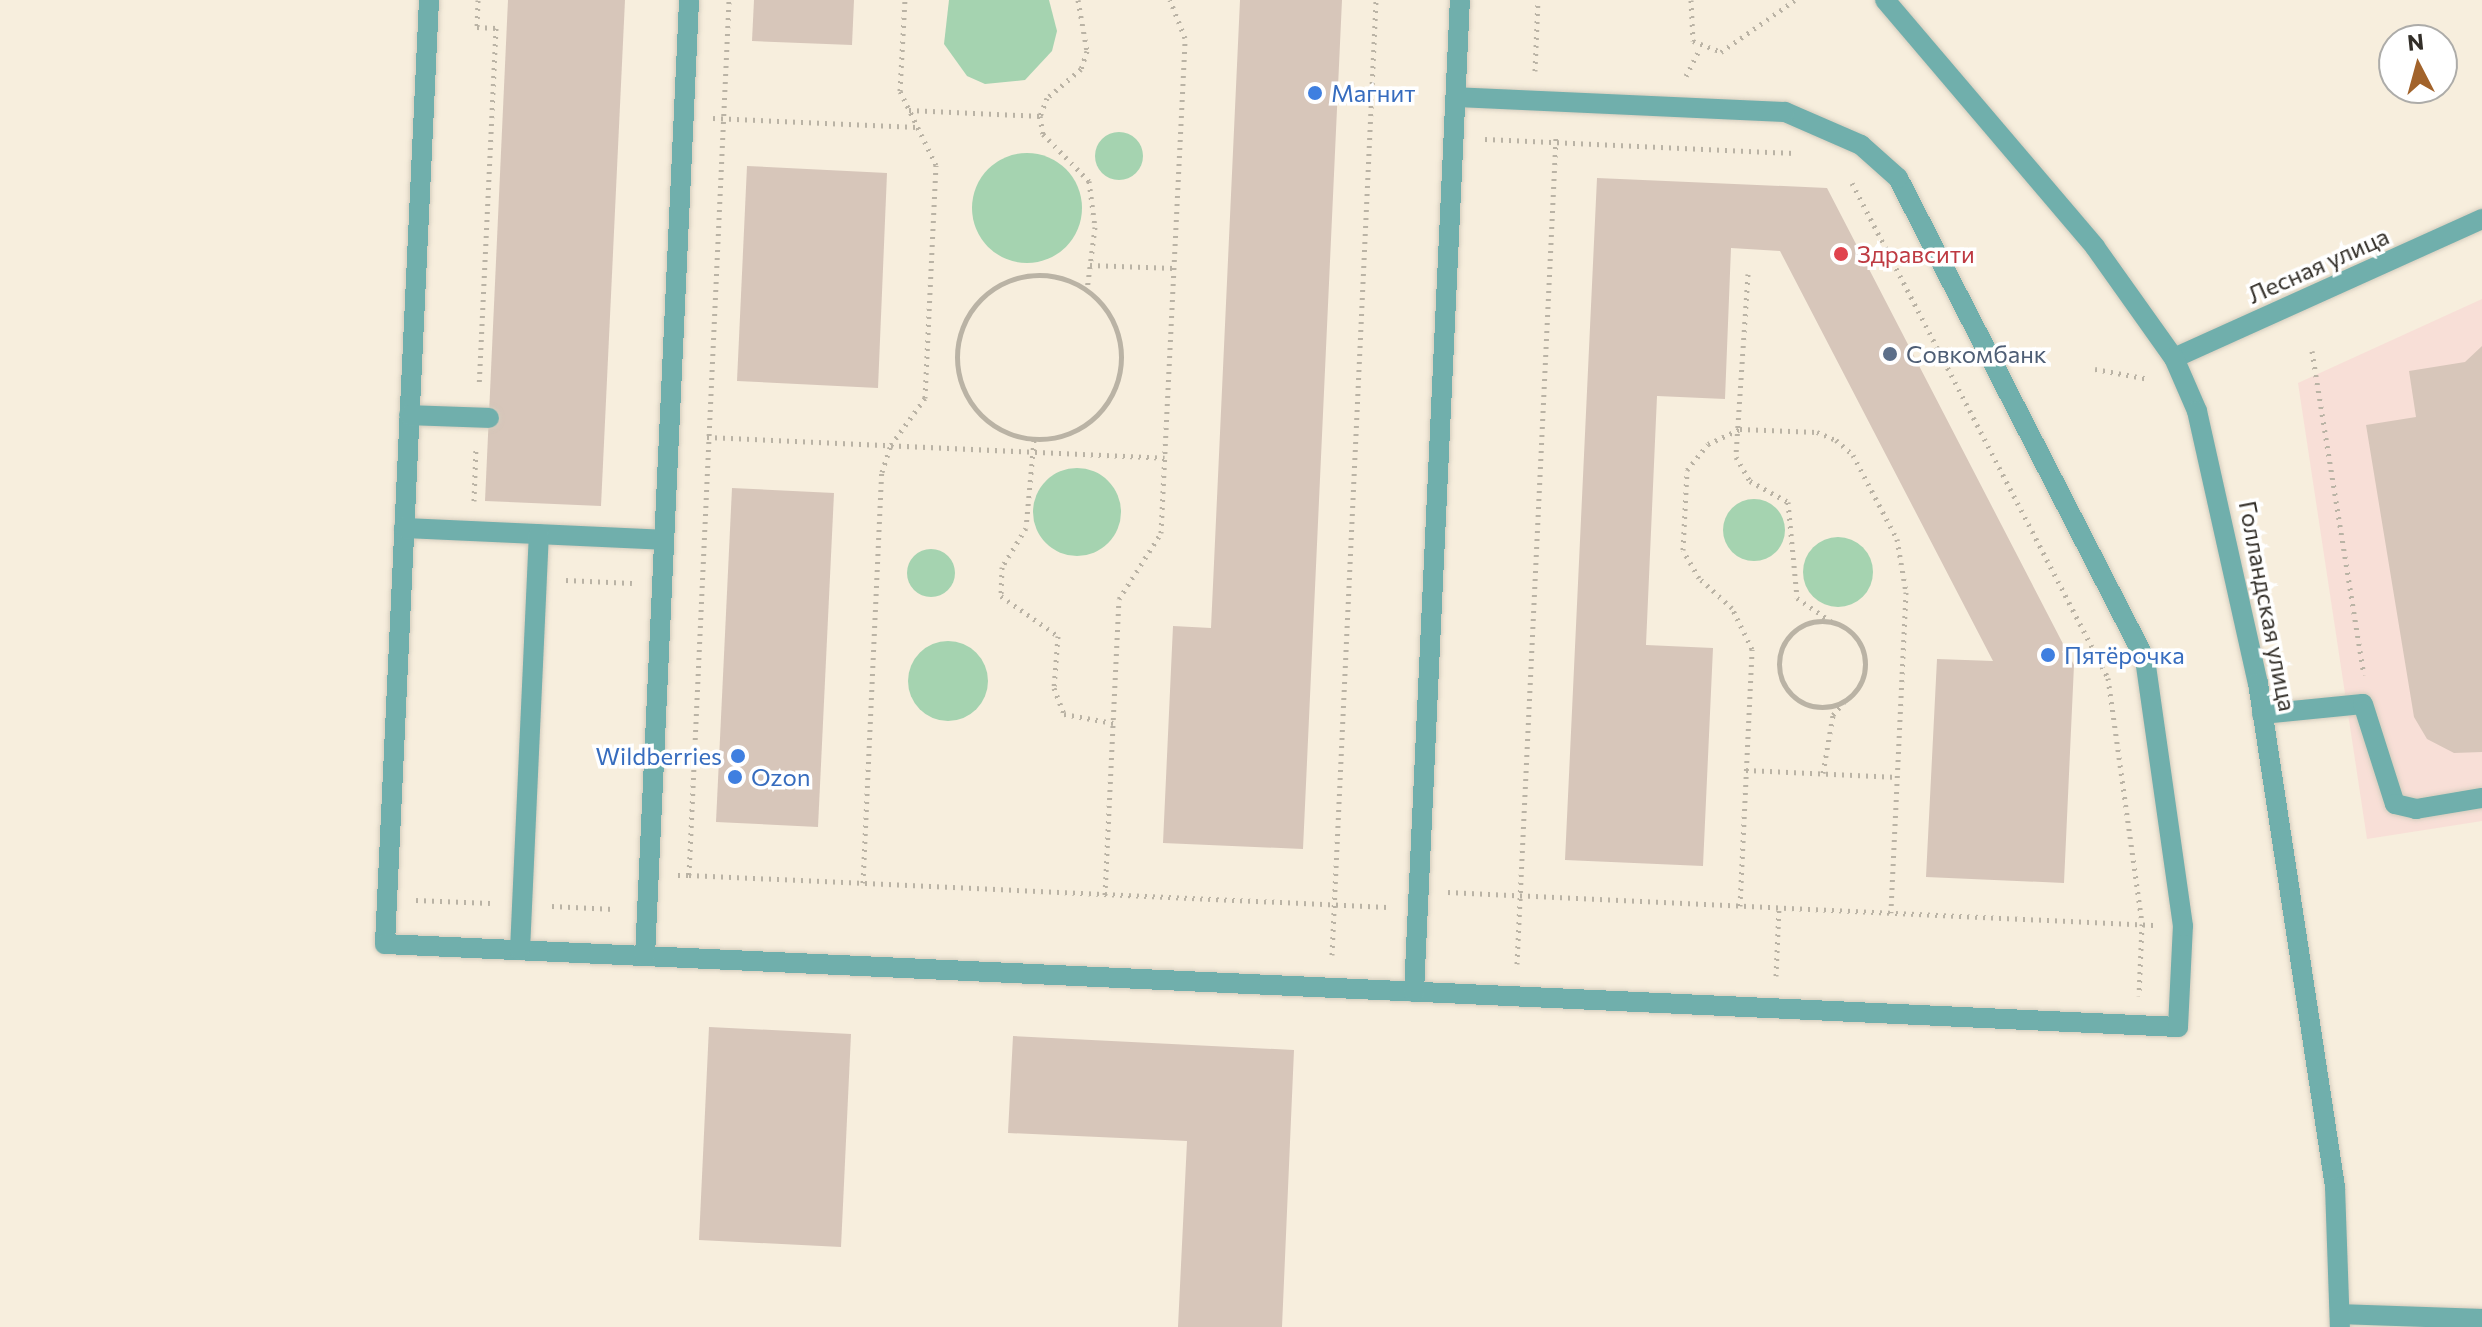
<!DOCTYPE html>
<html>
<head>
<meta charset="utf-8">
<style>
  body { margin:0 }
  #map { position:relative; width:2482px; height:1327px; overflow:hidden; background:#f7eedd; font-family:Commissioner,sans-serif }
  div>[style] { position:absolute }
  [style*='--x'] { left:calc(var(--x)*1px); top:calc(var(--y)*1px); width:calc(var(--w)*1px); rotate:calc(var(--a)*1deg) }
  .commercial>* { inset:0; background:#f8dfd7 }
  .green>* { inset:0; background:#a5d3b0 }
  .round { border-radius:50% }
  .building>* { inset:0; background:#d7c6ba }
  .path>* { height:5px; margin-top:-2.5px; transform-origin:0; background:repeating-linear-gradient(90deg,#bab3a5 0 2px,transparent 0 8px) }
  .path>.ring { margin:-2.5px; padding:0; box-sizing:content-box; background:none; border:5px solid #bab3a5; border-radius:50% }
  .roads { filter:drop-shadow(0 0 2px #d4ccbd) drop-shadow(0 0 2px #d4ccbd) }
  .service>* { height:20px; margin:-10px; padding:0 10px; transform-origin:10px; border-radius:10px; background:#70afac }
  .minor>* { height:20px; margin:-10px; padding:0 10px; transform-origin:10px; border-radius:10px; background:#70afac }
  .tertiary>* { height:20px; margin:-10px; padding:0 10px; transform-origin:10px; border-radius:10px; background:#70afac }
  .dots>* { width:22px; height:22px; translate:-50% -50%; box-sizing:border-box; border:4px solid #fff; border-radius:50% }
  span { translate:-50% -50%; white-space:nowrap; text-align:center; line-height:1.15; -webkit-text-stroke:7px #fff; paint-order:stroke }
  .shop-label { font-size:24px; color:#366cbe }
  .left { translate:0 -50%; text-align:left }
  .right { translate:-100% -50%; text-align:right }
  .health-label { font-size:24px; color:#be3a42 }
  .street-label { font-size:24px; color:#332f29 }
  .service-label { font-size:24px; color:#4e5e75 }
  .north { position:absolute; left:2378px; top:24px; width:80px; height:80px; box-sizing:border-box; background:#fff; border:2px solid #adaca9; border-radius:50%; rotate:354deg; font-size:22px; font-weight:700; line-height:32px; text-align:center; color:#332f29 }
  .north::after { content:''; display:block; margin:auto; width:28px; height:36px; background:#a2632b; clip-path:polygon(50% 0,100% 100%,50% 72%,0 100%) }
</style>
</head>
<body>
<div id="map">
  <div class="commercial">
    <div style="clip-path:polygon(2482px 299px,2482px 821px,2367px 839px,2298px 383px)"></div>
  </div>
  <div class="green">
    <div style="clip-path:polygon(949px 0,1049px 0,1057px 31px,1052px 51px,1025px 80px,985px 84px,967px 76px,944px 44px)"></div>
    <div class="round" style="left:1095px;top:132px;width:48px;height:48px"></div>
    <div class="round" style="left:972px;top:153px;width:110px;height:110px"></div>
    <div class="round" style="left:1033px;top:468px;width:88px;height:88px"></div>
    <div class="round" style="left:1723px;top:499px;width:62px;height:62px"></div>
    <div class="round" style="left:1803px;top:537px;width:70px;height:70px"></div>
    <div class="round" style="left:907px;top:549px;width:48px;height:48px"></div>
    <div class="round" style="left:908px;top:641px;width:80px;height:80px"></div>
  </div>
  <div class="building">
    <div style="clip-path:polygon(508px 0,625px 0,601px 506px,485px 501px)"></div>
    <div style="clip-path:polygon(754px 0,854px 0,852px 45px,752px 41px)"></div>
    <div style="clip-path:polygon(1240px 0,1342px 0,1303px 849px,1163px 843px,1173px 626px,1211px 628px)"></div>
    <div style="clip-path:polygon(747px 166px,887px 173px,878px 388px,737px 381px)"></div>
    <div style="clip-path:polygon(1597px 178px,1827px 188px,2074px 665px,2064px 883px,1926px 877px,1937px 659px,1993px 661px,1780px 251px,1731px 248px,1725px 399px,1657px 396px,1646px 645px,1713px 648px,1703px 866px,1565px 860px)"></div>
    <div style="clip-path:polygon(2482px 346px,2482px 752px,2454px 753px,2427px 739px,2414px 717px,2366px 425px,2416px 417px,2409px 371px,2465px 362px)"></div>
    <div style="clip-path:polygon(732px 488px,834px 493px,818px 827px,716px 822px)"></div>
    <div style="clip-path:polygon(709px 1027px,851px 1034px,841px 1247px,699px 1240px)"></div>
    <div style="clip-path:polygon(1013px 1036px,1294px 1050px,1282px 1327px,1178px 1327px,1187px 1141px,1008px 1133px)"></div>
  </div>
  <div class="path">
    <div style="--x:478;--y:0;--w:27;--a:92"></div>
    <div style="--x:477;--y:27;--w:19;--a:3"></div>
    <div style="--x:496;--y:28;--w:357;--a:92.7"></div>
    <div style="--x:1078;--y:0;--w:52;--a:80"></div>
    <div style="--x:1087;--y:51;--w:19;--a:108"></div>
    <div style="--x:1081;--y:69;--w:45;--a:139.5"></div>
    <div style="--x:1047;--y:98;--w:19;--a:111"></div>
    <div style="--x:1040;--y:116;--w:18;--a:81"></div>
    <div style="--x:1043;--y:134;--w:66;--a:45.6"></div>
    <div style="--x:1089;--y:181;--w:46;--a:82.6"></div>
    <div style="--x:1095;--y:227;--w:64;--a:97.2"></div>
    <div style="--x:1691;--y:0;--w:41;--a:87.2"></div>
    <div style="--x:1693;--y:41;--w:30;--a:21"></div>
    <div style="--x:1721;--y:52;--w:90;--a:-35.1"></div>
    <div style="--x:1535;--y:71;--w:71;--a:-87.6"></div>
    <div style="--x:1686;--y:76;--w:31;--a:-63"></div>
    <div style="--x:909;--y:110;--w:131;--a:2.6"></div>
    <div style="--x:713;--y:118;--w:204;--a:2.5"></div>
    <div style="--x:1485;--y:139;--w:310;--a:2.6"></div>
    <div style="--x:1852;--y:183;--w:557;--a:62.65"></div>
    <div style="--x:2108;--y:678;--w:248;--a:82.1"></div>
    <div style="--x:2142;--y:924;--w:72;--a:92.4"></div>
    <div style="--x:1090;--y:265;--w:84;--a:2"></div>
    <div style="--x:1748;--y:274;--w:183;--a:93.8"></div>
    <div style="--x:1736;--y:457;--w:28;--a:60"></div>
    <div style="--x:1750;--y:481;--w:43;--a:28.9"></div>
    <div style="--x:1788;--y:502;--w:96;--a:84.6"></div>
    <div style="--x:1797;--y:598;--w:42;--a:34.4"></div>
    <div class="ring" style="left:957px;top:275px;width:159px;height:159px"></div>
    <div style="--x:2312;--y:351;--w:328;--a:80.9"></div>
    <div style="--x:2095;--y:369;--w:55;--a:10.5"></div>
    <div style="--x:707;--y:437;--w:458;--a:2.6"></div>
    <div style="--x:1034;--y:440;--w:88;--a:95.2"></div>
    <div style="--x:1026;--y:528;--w:46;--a:121.6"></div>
    <div style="--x:1002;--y:567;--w:29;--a:92"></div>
    <div style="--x:1001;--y:596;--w:70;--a:35.1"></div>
    <div style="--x:1058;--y:636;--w:52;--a:94.4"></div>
    <div style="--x:1054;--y:688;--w:28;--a:69"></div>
    <div style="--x:1064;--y:714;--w:50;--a:10.4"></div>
    <div style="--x:474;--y:501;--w:54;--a:-87.9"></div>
    <div style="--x:566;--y:580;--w:66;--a:2.6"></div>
    <div class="ring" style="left:1779px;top:621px;width:81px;height:81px"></div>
    <div style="--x:1746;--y:770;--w:152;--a:2.6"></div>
    <div style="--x:1823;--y:773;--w:59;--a:-80.2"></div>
    <div style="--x:1833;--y:715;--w:17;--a:-50"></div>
    <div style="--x:678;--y:875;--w:11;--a:0"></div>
    <div style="--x:689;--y:875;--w:876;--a:-87.38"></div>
    <div style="--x:689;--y:875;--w:699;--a:2.62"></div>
    <div style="--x:863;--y:883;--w:411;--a:-87.4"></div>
    <div style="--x:882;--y:472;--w:28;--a:-72"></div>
    <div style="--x:891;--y:445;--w:58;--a:-54.1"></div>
    <div style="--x:925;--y:398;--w:233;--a:-87.3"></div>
    <div style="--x:936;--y:165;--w:82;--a:-115.9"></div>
    <div style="--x:900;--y:91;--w:91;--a:-86.9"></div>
    <div style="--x:1448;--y:892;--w:706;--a:2.68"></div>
    <div style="--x:1105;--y:895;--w:296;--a:-87.3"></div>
    <div style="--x:1119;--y:599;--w:78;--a:-57.5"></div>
    <div style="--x:1161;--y:533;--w:496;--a:-87.2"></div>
    <div style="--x:1185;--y:38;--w:41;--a:-111.5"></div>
    <div style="--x:416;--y:900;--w:74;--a:2.3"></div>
    <div style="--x:552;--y:906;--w:62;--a:2.8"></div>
    <div style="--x:1740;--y:906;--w:257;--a:-87.3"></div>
    <div style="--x:1752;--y:649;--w:46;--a:-116"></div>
    <div style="--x:1732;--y:608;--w:45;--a:-137.7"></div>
    <div style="--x:1699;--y:578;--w:32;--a:-120"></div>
    <div style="--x:1683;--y:550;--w:80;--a:-87.1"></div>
    <div style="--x:1687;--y:470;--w:33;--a:-51"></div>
    <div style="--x:1708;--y:444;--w:35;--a:-25"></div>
    <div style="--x:1740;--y:429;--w:77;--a:2.2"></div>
    <div style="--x:1817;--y:432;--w:21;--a:23"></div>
    <div style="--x:1836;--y:440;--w:23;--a:41"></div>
    <div style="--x:1853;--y:455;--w:95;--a:62.4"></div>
    <div style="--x:1897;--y:539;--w:54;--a:80.4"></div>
    <div style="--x:1906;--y:592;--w:321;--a:92.7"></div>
    <div style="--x:1332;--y:955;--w:956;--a:-87.36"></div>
    <div style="--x:1517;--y:964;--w:827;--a:-87.3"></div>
    <div style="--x:1776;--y:976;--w:68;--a:-87.5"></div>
  </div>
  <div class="roads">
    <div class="service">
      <div style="--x:429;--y:0;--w:945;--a:92.67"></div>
      <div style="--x:385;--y:944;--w:1795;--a:2.65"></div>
      <div style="--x:2178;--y:1027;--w:101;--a:-87.2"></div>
      <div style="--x:2183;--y:926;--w:270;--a:-98.1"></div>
      <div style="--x:2145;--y:659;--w:541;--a:-117.18"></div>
      <div style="--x:1898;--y:178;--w:50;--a:-138.3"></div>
      <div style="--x:1861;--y:145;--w:83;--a:-156.5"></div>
      <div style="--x:1785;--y:112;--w:329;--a:-177.4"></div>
      <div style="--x:409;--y:415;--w:80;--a:2.1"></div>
      <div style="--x:404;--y:528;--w:260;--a:2.6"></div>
      <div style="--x:2262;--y:714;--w:101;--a:-5.7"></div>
      <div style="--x:2363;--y:704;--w:105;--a:72.3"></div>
      <div style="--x:2395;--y:804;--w:22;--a:13"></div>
      <div style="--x:2416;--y:809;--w:67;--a:-9.5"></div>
      <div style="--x:520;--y:950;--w:416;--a:-87.4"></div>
      <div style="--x:645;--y:956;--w:957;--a:-87.36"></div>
      <div style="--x:1414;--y:992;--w:993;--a:-87.35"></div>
    </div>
    <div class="minor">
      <div style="--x:2174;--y:358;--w:338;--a:-24.3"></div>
      <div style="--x:2340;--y:1314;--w:142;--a:2"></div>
    </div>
    <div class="tertiary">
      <div style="--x:1885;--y:0;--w:324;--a:49.6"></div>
      <div style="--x:2095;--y:247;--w:136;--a:54.6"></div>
      <div style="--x:2174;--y:358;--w:58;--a:66.5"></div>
      <div style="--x:2197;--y:411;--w:279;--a:77.4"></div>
      <div style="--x:2258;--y:683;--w:510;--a:81.31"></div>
      <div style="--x:2335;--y:1187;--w:140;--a:88"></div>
    </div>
  </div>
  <div class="dots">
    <div style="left:1315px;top:93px;background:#3f7fe0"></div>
    <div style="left:1841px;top:254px;background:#e0444e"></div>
    <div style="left:1890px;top:354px;background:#5c6f8a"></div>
    <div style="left:2048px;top:655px;background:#3f7fe0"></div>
    <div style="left:738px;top:756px;background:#3f7fe0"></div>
    <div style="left:735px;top:777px;background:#3f7fe0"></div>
  </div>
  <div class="shop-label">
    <span class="left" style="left:1331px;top:93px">Магнит</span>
    <span class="left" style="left:2064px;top:655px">Пятёрочка</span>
    <span class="right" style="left:722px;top:756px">Wildberries</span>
    <span class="left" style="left:751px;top:777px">Ozon</span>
  </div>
  <div class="health-label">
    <span class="left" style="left:1857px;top:254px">Здравсити</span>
  </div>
  <div class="street-label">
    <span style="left:2318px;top:265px;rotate:-24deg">Лесная улица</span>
    <span style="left:2268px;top:606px;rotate:79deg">Голландская улица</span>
  </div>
  <div class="service-label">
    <span class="left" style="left:1906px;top:354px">Совкомбанк</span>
  </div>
  <div class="north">N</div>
</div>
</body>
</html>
